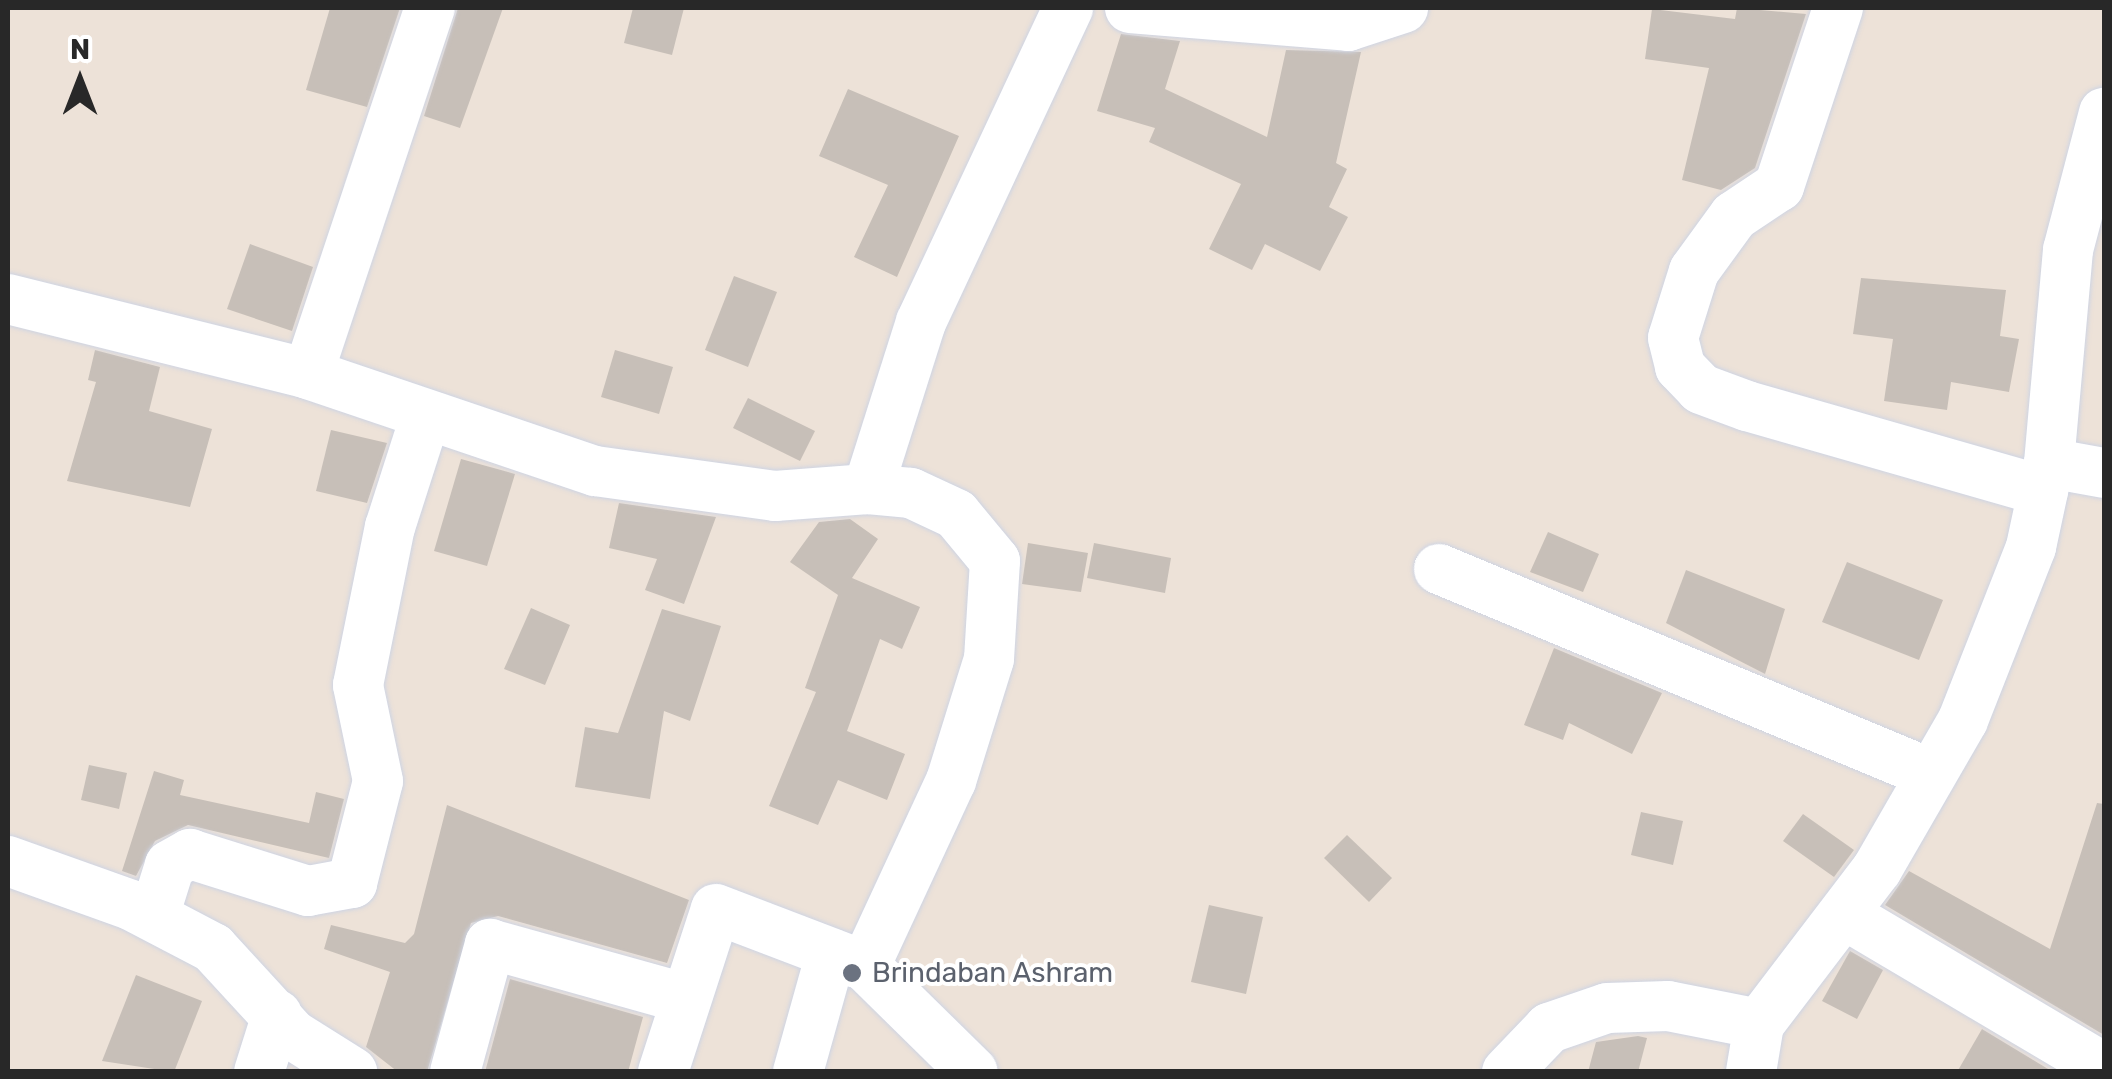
<!DOCTYPE html>
<html>
<head>
<meta charset="utf-8">
<style>
  body { margin:0 }
  #map { position:relative; width:2112px; height:1079px; overflow:hidden; background:#ede2d8; font-family:Rubik,sans-serif }
  div>[style] { position:absolute }
  [style*='--x'] { left:calc(var(--x)*1px); top:calc(var(--y)*1px); width:calc(var(--w)*1px); rotate:calc(var(--a)*1deg) }
  .building>* { inset:0; background:#c7bfb8 }
  .roads { filter:drop-shadow(0 0 2px #ced4e3) drop-shadow(0 0 2px #ced4e3) }
  .minor>* { height:50px; margin:-25px; padding:0 25px; transform-origin:25px; border-radius:25px; background:#fff }
  .dots>* { width:28px; height:28px; translate:-50% -50%; box-sizing:border-box; border:5px solid #fff; border-radius:50% }
  span { translate:-50% -50%; white-space:nowrap; text-align:center; line-height:1.15; -webkit-text-stroke:8px #fff; paint-order:stroke }
  .worship-label { font-size:28px; color:#5b616d }
  .left { translate:0 -50%; text-align:left }
  .frame { position:absolute; inset:0; border:10px solid #282828; pointer-events:none }
  .north { position:absolute; left:30px; top:30px; width:100px; height:100px; -webkit-text-stroke:8px #fff; paint-order:stroke; rotate:0deg; font-size:28px; font-weight:700; line-height:40px; text-align:center; color:#282828 }
  .north::after { content:''; display:block; margin:auto; width:35px; height:45px; background:#282828; clip-path:polygon(50% 0,100% 100%,50% 72%,0 100%) }
</style>
</head>
<body>
<div id="map">
  <div class="building">
    <div style="clip-path:polygon(330px 8px,400px 8px,367px 107px,306px 90px)"></div>
    <div style="clip-path:polygon(458px 8px,503px 8px,460px 128px,424px 116px)"></div>
    <div style="clip-path:polygon(633px 8px,684px 8px,672px 55px,624px 43px)"></div>
    <div style="clip-path:polygon(1737px 8px,1806px 14px,1755px 168px,1721px 190px,1682px 180px,1709px 68px,1645px 59px,1652px 9px,1735px 19px)"></div>
    <div style="clip-path:polygon(1121px 34px,1180px 41px,1165px 89px,1267px 137px,1286px 50px,1361px 52px,1336px 163px,1347px 169px,1329px 207px,1348px 217px,1320px 271px,1265px 244px,1252px 270px,1209px 249px,1241px 184px,1149px 142px,1155px 128px,1097px 111px)"></div>
    <div style="clip-path:polygon(848px 89px,959px 136px,897px 277px,854px 257px,888px 185px,819px 156px)"></div>
    <div style="clip-path:polygon(250px 244px,313px 267px,292px 331px,227px 309px)"></div>
    <div style="clip-path:polygon(734px 276px,777px 292px,748px 367px,705px 350px)"></div>
    <div style="clip-path:polygon(1861px 278px,2006px 290px,2000px 336px,2019px 339px,2009px 392px,1951px 382px,1947px 410px,1884px 401px,1893px 339px,1853px 334px)"></div>
    <div style="clip-path:polygon(95px 350px,160px 367px,149px 411px,212px 429px,190px 507px,67px 481px,96px 382px,88px 380px)"></div>
    <div style="clip-path:polygon(615px 350px,673px 367px,659px 414px,601px 397px)"></div>
    <div style="clip-path:polygon(748px 398px,815px 431px,800px 461px,733px 428px)"></div>
    <div style="clip-path:polygon(331px 430px,387px 443px,367px 503px,316px 491px)"></div>
    <div style="clip-path:polygon(461px 459px,515px 474px,487px 566px,434px 551px)"></div>
    <div style="clip-path:polygon(619px 503px,716px 517px,684px 604px,645px 590px,657px 559px,609px 548px)"></div>
    <div style="clip-path:polygon(850px 519px,878px 539px,852px 578px,920px 607px,902px 649px,880px 639px,847px 731px,905px 754px,887px 800px,838px 780px,818px 825px,769px 806px,816px 692px,805px 688px,838px 595px,790px 562px,819px 522px)"></div>
    <div style="clip-path:polygon(1548px 532px,1599px 554px,1583px 592px,1530px 572px)"></div>
    <div style="clip-path:polygon(1028px 543px,1088px 553px,1081px 592px,1022px 584px)"></div>
    <div style="clip-path:polygon(1094px 543px,1171px 558px,1165px 593px,1087px 578px)"></div>
    <div style="clip-path:polygon(1847px 562px,1943px 600px,1919px 660px,1822px 622px)"></div>
    <div style="clip-path:polygon(1686px 570px,1785px 609px,1765px 674px,1666px 623px)"></div>
    <div style="clip-path:polygon(531px 608px,570px 625px,545px 685px,504px 669px)"></div>
    <div style="clip-path:polygon(662px 609px,721px 626px,690px 721px,664px 711px,650px 799px,575px 787px,585px 727px,618px 733px)"></div>
    <div style="clip-path:polygon(1554px 648px,1662px 693px,1632px 754px,1569px 723px,1563px 740px,1524px 725px)"></div>
    <div style="clip-path:polygon(89px 765px,127px 773px,119px 809px,81px 800px)"></div>
    <div style="clip-path:polygon(154px 771px,184px 780px,180px 795px,309px 823px,316px 792px,344px 799px,329px 858px,188px 825px,155px 841px,136px 876px,122px 871px)"></div>
    <div style="clip-path:polygon(2097px 803px,2104px 804px,2104px 1035px,1885px 905px,1909px 871px,2050px 949px)"></div>
    <div style="clip-path:polygon(447px 805px,689px 900px,667px 963px,498px 916px,471px 923px,427px 1072px,398px 1072px,366px 1047px,390px 972px,324px 949px,331px 925px,405px 943px,414px 934px)"></div>
    <div style="clip-path:polygon(1641px 812px,1683px 821px,1673px 865px,1631px 855px)"></div>
    <div style="clip-path:polygon(1803px 814px,1854px 850px,1834px 877px,1783px 841px)"></div>
    <div style="clip-path:polygon(1347px 835px,1392px 878px,1369px 902px,1324px 858px)"></div>
    <div style="clip-path:polygon(1209px 905px,1263px 917px,1246px 994px,1191px 982px)"></div>
    <div style="clip-path:polygon(1850px 951px,1883px 970px,1857px 1019px,1822px 1001px)"></div>
    <div style="clip-path:polygon(136px 975px,202px 1001px,174px 1072px,102px 1061px)"></div>
    <div style="clip-path:polygon(510px 979px,643px 1017px,628px 1072px,485px 1072px)"></div>
    <div style="clip-path:polygon(1982px 1029px,2053px 1072px,1957px 1072px)"></div>
    <div style="clip-path:polygon(1638px 1036px,1647px 1038px,1638px 1072px,1588px 1072px,1596px 1042px)"></div>
  </div>
  <div class="roads">
    <div class="minor">
      <div style="--x:1130;--y:8;--w:219;--a:4.7"></div>
      <div style="--x:1348;--y:26;--w:58;--a:-18.1"></div>
      <div style="--x:1838;--y:8;--w:188;--a:108.3"></div>
      <div style="--x:1779;--y:186;--w:54;--a:146.3"></div>
      <div style="--x:1734;--y:216;--w:68;--a:126"></div>
      <div style="--x:1694;--y:271;--w:70;--a:107.4"></div>
      <div style="--x:1673;--y:338;--w:30;--a:76"></div>
      <div style="--x:1680;--y:367;--w:30;--a:46"></div>
      <div style="--x:1701;--y:389;--w:49;--a:20.3"></div>
      <div style="--x:1747;--y:406;--w:308;--a:16"></div>
      <div style="--x:8;--y:299;--w:309;--a:14"></div>
      <div style="--x:308;--y:374;--w:386;--a:-71.6"></div>
      <div style="--x:308;--y:374;--w:303;--a:18.7"></div>
      <div style="--x:595;--y:471;--w:182;--a:7.9"></div>
      <div style="--x:775;--y:496;--w:93;--a:-4.3"></div>
      <div style="--x:868;--y:489;--w:175;--a:-72.4"></div>
      <div style="--x:921;--y:322;--w:347;--a:-64.9"></div>
      <div style="--x:2049;--y:463;--w:56;--a:10.3"></div>
      <div style="--x:1439;--y:569;--w:533;--a:22.62"></div>
      <div style="--x:8;--y:861;--w:131;--a:19.7"></div>
      <div style="--x:131;--y:905;--w:93;--a:27.7"></div>
      <div style="--x:213;--y:948;--w:118;--a:47.4"></div>
      <div style="--x:293;--y:1035;--w:70;--a:32.1"></div>
      <div style="--x:154;--y:916;--w:53;--a:-72.6"></div>
      <div style="--x:170;--y:865;--w:23;--a:-29"></div>
      <div style="--x:190;--y:854;--w:124;--a:17.4"></div>
      <div style="--x:308;--y:891;--w:45;--a:-10.3"></div>
      <div style="--x:352;--y:883;--w:105;--a:-75.7"></div>
      <div style="--x:378;--y:781;--w:98;--a:-101.8"></div>
      <div style="--x:358;--y:685;--w:161;--a:-78.6"></div>
      <div style="--x:390;--y:527;--w:114;--a:-72.2"></div>
      <div style="--x:1847;--y:916;--w:299;--a:30.6"></div>
      <div style="--x:865;--y:966;--w:151;--a:44.5"></div>
      <div style="--x:259;--y:1072;--w:60;--a:-72.5"></div>
      <div style="--x:455;--y:1072;--w:133;--a:-74.7"></div>
      <div style="--x:490;--y:944;--w:201;--a:15.6"></div>
      <div style="--x:663;--y:1072;--w:171;--a:-72"></div>
      <div style="--x:716;--y:909;--w:160;--a:20.9"></div>
      <div style="--x:865;--y:966;--w:204;--a:-65.1"></div>
      <div style="--x:951;--y:781;--w:128;--a:-72.7"></div>
      <div style="--x:989;--y:659;--w:98;--a:-86.5"></div>
      <div style="--x:995;--y:561;--w:61;--a:-129.7"></div>
      <div style="--x:956;--y:514;--w:50;--a:-155"></div>
      <div style="--x:911;--y:493;--w:43;--a:-174.7"></div>
      <div style="--x:798;--y:1072;--w:123;--a:-74.4"></div>
      <div style="--x:1507;--y:1072;--w:61;--a:-46.3"></div>
      <div style="--x:1549;--y:1028;--w:61;--a:-19"></div>
      <div style="--x:1607;--y:1008;--w:61;--a:-1.9"></div>
      <div style="--x:1668;--y:1006;--w:93;--a:11.2"></div>
      <div style="--x:1759;--y:1024;--w:195;--a:-52.7"></div>
      <div style="--x:1877;--y:869;--w:172;--a:-60"></div>
      <div style="--x:1963;--y:720;--w:186;--a:-68.5"></div>
      <div style="--x:2031;--y:547;--w:86;--a:-77.9"></div>
      <div style="--x:2049;--y:463;--w:214;--a:-84.9"></div>
      <div style="--x:2068;--y:250;--w:142;--a:-75.3"></div>
      <div style="--x:1751;--y:1072;--w:49;--a:-80.5"></div>
    </div>
  </div>
  <div class="dots">
    <div style="left:852px;top:973px;background:#6b7280"></div>
  </div>
  <div class="worship-label">
    <span class="left" style="left:872px;top:973px">Brindaban Ashram</span>
  </div>
  <div class="frame"></div>
  <div class="north">N</div>
</div>
</body>
</html>
